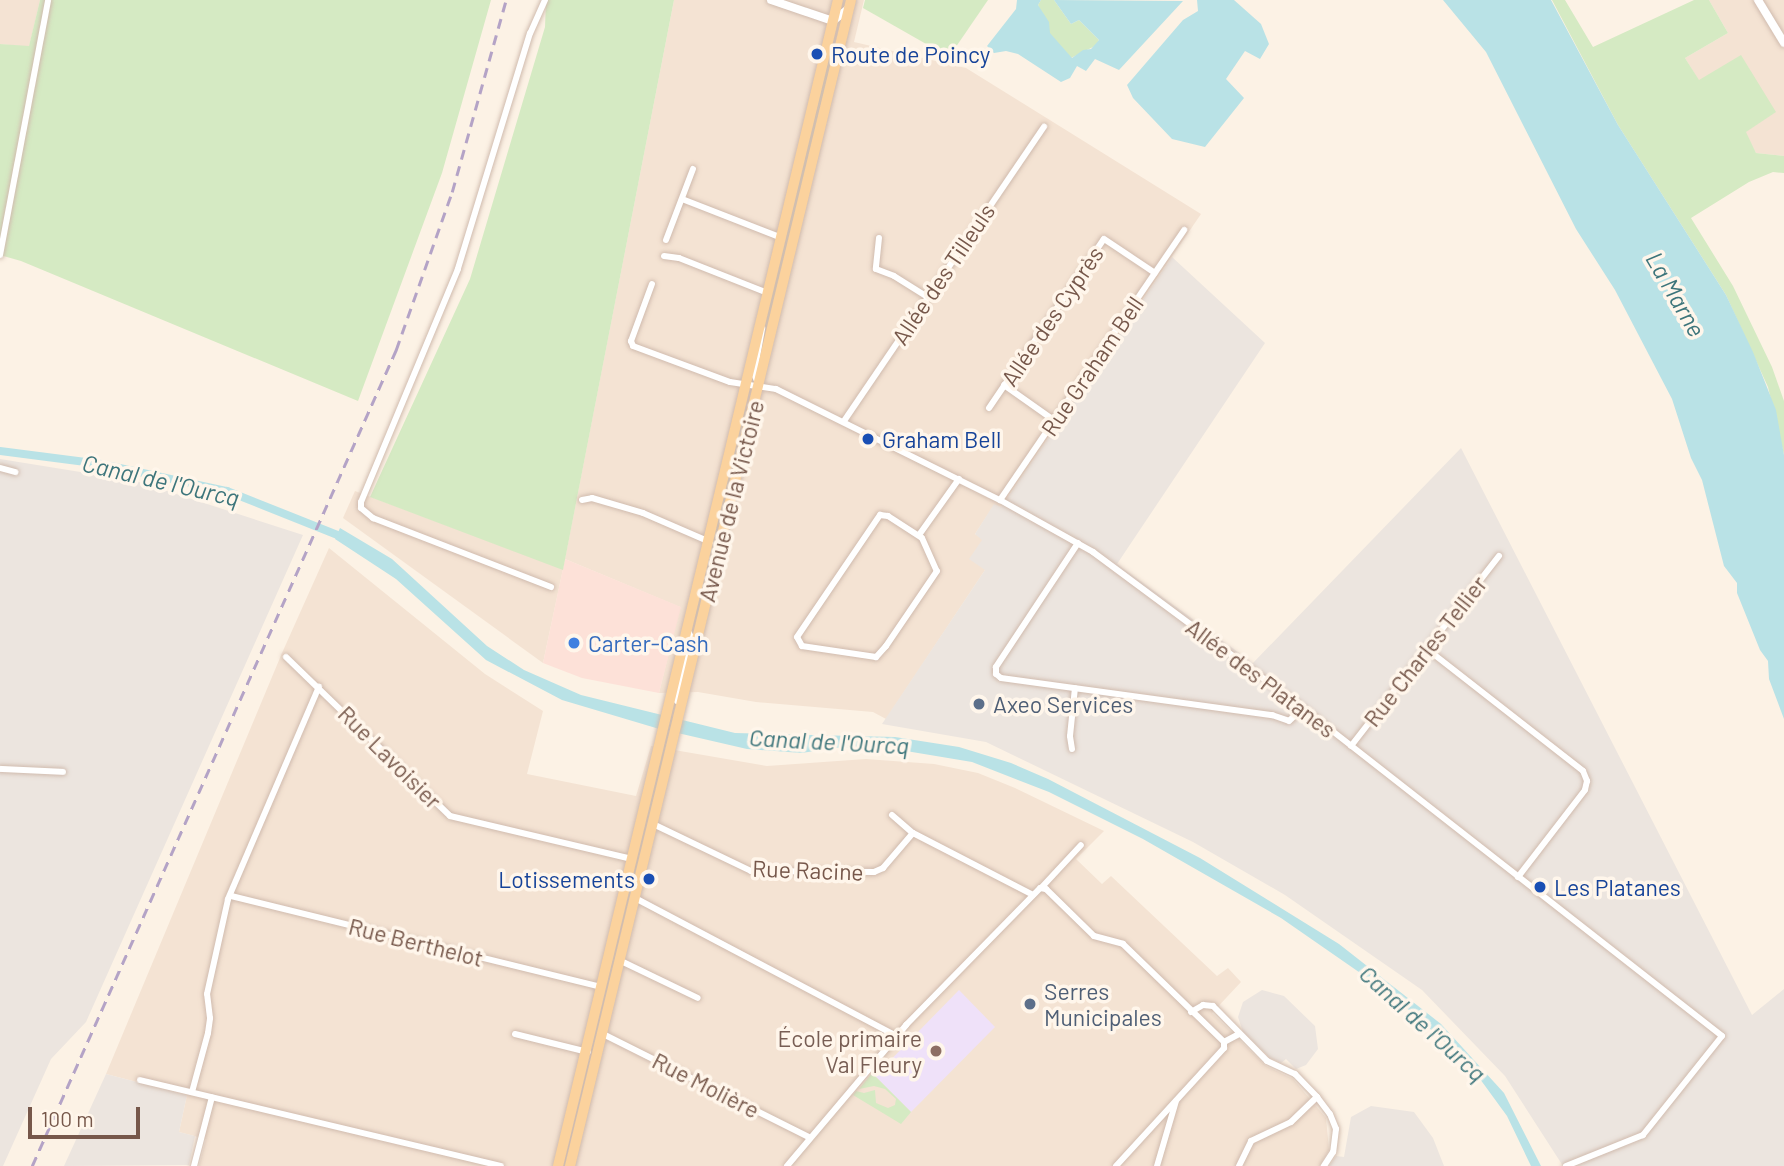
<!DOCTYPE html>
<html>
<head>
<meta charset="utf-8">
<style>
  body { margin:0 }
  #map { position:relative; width:1784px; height:1166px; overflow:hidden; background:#fcf2e5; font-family:Barlow,sans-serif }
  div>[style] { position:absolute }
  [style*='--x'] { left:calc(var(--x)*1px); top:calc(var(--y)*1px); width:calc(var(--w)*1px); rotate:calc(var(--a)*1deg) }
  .residential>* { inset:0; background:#f4e3d3 }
  .commercial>* { inset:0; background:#fde1d8 }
  .industrial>* { inset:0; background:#ece5df }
  .education>* { inset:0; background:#efe1f9 }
  .green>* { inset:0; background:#d5eac3 }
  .water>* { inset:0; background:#b9e2e6 }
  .canal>* { height:8px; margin:-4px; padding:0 4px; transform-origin:4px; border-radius:4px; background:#b9e2e6 }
  .roads { filter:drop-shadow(0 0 2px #d0bbae) drop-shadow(0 0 2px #d0bbae) }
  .street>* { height:6px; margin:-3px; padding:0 3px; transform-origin:3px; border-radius:3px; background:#fff }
  .secondary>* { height:8px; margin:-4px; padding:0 4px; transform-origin:4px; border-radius:4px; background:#fff }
  .primary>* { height:10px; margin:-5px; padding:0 5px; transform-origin:5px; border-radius:5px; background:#fbd29d }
  .rail>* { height:2.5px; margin-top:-1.25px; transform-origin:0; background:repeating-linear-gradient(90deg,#b4a3c6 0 10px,transparent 0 17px) }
  .dots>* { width:19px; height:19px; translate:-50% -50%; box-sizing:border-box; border:4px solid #fff6eb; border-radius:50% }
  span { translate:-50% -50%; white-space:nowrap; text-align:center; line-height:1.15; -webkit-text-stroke:7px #fff6eb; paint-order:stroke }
  .transit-label { font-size:23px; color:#164399 }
  .left { translate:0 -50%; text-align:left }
  .right { translate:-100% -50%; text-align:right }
  .street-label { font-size:23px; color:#76574a }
  .shop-label { font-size:23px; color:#366cbe }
  .service-label { font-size:23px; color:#4e5e75 }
  .education-label { font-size:23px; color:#785e54 }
  .water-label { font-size:24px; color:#3d757b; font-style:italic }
  .scale { position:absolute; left:28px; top:1107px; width:112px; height:32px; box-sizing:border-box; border:4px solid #76574a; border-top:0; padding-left:9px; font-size:21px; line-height:24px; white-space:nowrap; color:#76574a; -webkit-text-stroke:5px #fff6eb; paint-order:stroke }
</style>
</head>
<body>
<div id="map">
  <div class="residential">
    <div style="clip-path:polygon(0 0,40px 0,29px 47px,0 44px)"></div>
    <div style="clip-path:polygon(674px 0,864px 0,854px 42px,966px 68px,1201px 214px,1001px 507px,994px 505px,975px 534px,983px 539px,985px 570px,886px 719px,873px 712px,756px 702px,698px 692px,659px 693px,680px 607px,565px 559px)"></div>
    <div style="clip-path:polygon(1709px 0,1784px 0,1784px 156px,1756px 153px,1745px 132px,1751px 72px,1741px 56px,1699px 81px,1685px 58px,1728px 33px)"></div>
    <div style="clip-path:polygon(355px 491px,563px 569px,543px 663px,343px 518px)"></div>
    <div style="clip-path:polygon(329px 548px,485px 674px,543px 711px,527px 774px,636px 796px,651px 746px,767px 766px,866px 759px,934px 764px,978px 773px,1015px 788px,1104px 831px,1076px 859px,1102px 884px,1111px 876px,1217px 976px,1228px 968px,1241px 982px,1212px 1013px,1266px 1066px,1293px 1079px,1326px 1118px,1329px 1150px,1320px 1166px,199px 1166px,206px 1139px,179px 1132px,187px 1095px,106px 1074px,282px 653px)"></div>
  </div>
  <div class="commercial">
    <div style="clip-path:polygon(565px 559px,681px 607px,659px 693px,582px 678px,543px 663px)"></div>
  </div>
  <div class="industrial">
    <div style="clip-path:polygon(1172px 257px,1265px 343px,1117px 564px,1253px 663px,1461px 448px,1752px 1015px,1784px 989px,1784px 1166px,1563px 1166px,1505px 1076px,1422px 990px,1285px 895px,1193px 842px,986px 742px,882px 724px,985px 570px,969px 559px,982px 540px,975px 534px,994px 504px,1001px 507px)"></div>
    <div style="clip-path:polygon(0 459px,136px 481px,303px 535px,86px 1022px,51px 1059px,3px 1166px,0 1166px)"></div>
    <div style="clip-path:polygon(1262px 990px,1284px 996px,1315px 1026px,1318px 1049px,1306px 1065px,1296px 1069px,1286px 1059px,1281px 1063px,1270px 1058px,1243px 1032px,1238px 1017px,1243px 1002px)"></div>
    <div style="clip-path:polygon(106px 1074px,187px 1095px,179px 1132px,195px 1136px,189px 1165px,64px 1166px)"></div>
    <div style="clip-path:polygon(1371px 1106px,1414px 1112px,1433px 1138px,1444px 1166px,1329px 1166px,1336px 1156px,1344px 1157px,1351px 1117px)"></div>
  </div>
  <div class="education">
    <div style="clip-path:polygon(959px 990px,995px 1027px,911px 1112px,875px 1076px)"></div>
  </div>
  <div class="green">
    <div style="clip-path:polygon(40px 0,491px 0,442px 173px,358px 401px,21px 261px,0 255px,0 44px,29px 46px)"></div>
    <div style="clip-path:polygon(546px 0,674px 0,563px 570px,370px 497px,470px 279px,545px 27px)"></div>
    <div style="clip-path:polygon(865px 0,988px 0,949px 57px,863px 8px)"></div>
    <div style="clip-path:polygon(1041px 0,1054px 0,1071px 24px,1079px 20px,1099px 40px,1095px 46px,1071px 58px,1049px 33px,1038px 5px)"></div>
    <div style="clip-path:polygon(1552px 0,1565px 0,1593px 47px,1694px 0,1709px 0,1728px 33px,1685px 58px,1699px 80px,1741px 55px,1776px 112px,1746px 132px,1756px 153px,1784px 156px,1784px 173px,1773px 172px,1749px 182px,1691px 218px,1733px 286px,1772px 367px,1784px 401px,1784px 455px,1768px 387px,1726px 295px,1618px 125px)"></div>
    <div style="clip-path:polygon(831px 42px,834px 43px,819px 122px,757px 368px,771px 291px)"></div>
    <div style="clip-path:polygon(744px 409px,749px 410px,699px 617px,694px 616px)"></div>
    <div style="clip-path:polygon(688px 640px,651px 817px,625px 925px,620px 924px)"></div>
    <div style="clip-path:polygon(616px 937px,622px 939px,567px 1166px,562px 1166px)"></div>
    <div style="clip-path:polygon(872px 1073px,911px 1112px,901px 1124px,853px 1095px,856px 1091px,864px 1093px,875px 1090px,876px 1103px,888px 1108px,895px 1105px,896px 1099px,885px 1089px,874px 1086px,859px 1089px)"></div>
  </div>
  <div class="water">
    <div style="clip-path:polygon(1017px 0,1041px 0,1038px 5px,1049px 22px,1050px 33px,1072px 58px,1083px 50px,1091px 49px,1099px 40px,1079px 20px,1071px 24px,1054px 0,1183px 1px,1119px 70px,1095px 59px,1086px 71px,1077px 66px,1070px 78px,1061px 82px,1018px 54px,1006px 51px,994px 53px,987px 46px,1016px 9px)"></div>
    <div style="clip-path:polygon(1197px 0,1234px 0,1261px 24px,1269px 44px,1260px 59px,1245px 51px,1226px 79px,1244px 98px,1205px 147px,1172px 139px,1133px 98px,1127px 85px,1183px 20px,1198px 11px)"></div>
    <div style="clip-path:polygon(1443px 0,1551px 0,1618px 125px,1726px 295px,1753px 352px,1776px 410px,1784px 455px,1784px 719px,1769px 679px,1768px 661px,1760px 650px,1737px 593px,1737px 583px,1724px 566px,1702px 480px,1691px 458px,1672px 399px,1615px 290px,1576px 229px,1486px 52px)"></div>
    <div style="clip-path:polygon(340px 528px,392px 559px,487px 646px,524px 670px,581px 695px,735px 733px,895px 737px,959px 747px,1011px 763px,1048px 779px,1200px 858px,1339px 944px,1441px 1024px,1504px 1093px,1541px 1166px,1531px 1166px,1507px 1116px,1480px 1079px,1449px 1046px,1392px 995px,1281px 918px,1143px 839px,1049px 792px,972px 762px,888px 748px,836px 748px,801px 753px,747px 749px,656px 728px,562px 700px,486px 660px,396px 579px,335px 539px)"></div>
  </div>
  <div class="canal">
    <div style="--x:0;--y:451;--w:102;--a:7.3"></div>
    <div style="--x:101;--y:464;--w:129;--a:12.1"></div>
    <div style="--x:227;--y:491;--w:127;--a:21.7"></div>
  </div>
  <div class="roads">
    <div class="street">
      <div style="--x:545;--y:0;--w:36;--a:114"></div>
      <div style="--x:530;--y:33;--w:247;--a:107"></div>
      <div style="--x:458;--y:269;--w:252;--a:112.6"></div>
      <div style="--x:361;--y:502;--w:6;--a:90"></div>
      <div style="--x:361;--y:508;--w:16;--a:40"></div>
      <div style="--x:373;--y:518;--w:191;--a:21.2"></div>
      <div style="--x:682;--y:199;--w:107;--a:21.3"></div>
      <div style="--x:879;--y:238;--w:31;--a:96"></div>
      <div style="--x:876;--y:269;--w:19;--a:21"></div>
      <div style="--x:894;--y:276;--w:40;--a:32"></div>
      <div style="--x:666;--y:240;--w:76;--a:-69.2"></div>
      <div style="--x:0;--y:255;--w:259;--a:-79.3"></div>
      <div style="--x:664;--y:256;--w:15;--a:8"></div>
      <div style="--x:679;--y:258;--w:96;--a:21.5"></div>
      <div style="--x:652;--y:284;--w:61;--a:110.2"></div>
      <div style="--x:631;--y:341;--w:5;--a:68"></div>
      <div style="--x:633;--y:346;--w:103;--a:20.4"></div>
      <div style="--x:730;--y:382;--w:47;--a:8.7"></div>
      <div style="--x:776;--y:389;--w:250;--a:26.4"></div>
      <div style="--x:1000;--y:500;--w:107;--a:29.2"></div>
      <div style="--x:1093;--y:552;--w:262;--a:36.6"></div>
      <div style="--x:1303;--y:708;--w:532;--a:38.05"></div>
      <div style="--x:1722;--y:1036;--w:127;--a:128.6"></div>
      <div style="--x:1643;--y:1135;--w:83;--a:158.1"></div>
      <div style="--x:758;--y:383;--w:10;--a:-114"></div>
      <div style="--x:754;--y:374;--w:46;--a:-79.9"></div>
      <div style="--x:1004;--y:385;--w:62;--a:35.2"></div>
      <div style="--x:989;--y:408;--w:204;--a:-55.8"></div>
      <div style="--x:1104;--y:239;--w:61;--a:33.7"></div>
      <div style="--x:844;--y:421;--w:356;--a:-55.8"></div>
      <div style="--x:0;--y:468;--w:16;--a:15"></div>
      <div style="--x:582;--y:500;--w:10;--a:-11"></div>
      <div style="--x:592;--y:498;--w:53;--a:16.4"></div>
      <div style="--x:643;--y:513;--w:73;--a:23.4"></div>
      <div style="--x:1000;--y:500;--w:327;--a:-55.7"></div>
      <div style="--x:880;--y:515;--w:8;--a:7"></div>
      <div style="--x:888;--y:516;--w:40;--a:32.9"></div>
      <div style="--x:922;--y:538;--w:36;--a:66"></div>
      <div style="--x:937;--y:571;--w:91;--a:124.2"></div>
      <div style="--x:886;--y:646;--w:15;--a:132"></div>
      <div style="--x:876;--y:657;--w:75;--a:-171.5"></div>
      <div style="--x:802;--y:646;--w:10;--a:-119"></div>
      <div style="--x:797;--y:637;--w:148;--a:-55.8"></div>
      <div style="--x:919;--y:535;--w:69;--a:-54.5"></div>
      <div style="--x:1078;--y:543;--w:149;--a:123.5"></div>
      <div style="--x:996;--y:667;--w:7;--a:90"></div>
      <div style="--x:996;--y:674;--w:6;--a:39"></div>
      <div style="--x:1001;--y:678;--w:274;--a:7.8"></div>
      <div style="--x:1272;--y:715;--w:18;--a:19"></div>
      <div style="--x:1289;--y:721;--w:19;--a:-43"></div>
      <div style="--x:1427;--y:649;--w:198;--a:38"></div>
      <div style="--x:1583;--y:771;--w:11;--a:68"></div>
      <div style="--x:1587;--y:781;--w:9;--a:103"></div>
      <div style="--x:1585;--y:790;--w:110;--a:127.6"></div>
      <div style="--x:286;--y:657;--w:228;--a:44.1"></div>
      <div style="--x:450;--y:816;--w:187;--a:13.3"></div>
      <div style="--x:677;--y:701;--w:64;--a:-76.4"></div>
      <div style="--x:692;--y:639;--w:9;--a:-117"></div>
      <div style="--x:1351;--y:746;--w:241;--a:-52.1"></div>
      <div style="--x:1072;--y:749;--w:13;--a:-99"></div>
      <div style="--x:1070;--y:736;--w:48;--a:-84.1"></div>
      <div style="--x:0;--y:769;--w:63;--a:2.7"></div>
      <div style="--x:892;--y:815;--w:28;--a:41"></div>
      <div style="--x:913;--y:833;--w:135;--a:27.3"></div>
      <div style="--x:653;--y:824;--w:109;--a:25.6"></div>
      <div style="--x:751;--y:871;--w:123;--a:0.5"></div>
      <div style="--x:874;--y:872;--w:10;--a:-24"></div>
      <div style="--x:883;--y:868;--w:46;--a:-49.4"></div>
      <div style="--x:1042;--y:887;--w:57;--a:-47.1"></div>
      <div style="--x:231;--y:896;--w:381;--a:13.8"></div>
      <div style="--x:635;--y:898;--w:296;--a:27.8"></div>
      <div style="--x:621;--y:961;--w:85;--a:25.7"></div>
      <div style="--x:1191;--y:1012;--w:14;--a:-30"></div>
      <div style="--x:1203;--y:1005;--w:10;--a:6"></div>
      <div style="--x:1213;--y:1006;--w:77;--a:45.5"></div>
      <div style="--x:1267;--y:1061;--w:31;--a:25"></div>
      <div style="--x:1295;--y:1074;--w:32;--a:46"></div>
      <div style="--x:1317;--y:1097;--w:21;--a:53"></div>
      <div style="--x:1330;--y:1114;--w:16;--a:68"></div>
      <div style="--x:1336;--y:1129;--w:23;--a:97"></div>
      <div style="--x:1333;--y:1152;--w:17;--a:123"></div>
      <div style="--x:515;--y:1034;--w:75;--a:13.9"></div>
      <div style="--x:603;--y:1034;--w:230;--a:26.6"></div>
      <div style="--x:140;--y:1080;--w:371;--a:13.4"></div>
      <div style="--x:192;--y:1092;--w:61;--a:-74.8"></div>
      <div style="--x:208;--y:1033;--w:15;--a:-82"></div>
      <div style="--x:210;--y:1018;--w:24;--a:-97"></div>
      <div style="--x:207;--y:994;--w:97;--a:-77.5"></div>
      <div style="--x:228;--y:899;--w:231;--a:-66.8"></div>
      <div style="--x:194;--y:1166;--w:71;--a:-75.4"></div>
      <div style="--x:787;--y:1166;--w:185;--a:-49.8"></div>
      <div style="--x:906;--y:1025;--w:192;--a:-45.6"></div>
      <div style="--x:1040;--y:888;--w:6;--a:9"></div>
      <div style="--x:1046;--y:889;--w:67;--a:44.4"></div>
      <div style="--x:1094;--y:936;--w:30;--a:15"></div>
      <div style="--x:1123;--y:944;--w:141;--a:44.1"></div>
      <div style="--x:1116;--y:1166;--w:160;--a:-47.5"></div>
      <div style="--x:1224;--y:1048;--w:6;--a:-90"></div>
      <div style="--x:1224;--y:1042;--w:17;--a:-28"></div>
      <div style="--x:1157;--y:1166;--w:68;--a:-73.7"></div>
      <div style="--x:1239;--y:1166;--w:28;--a:-64"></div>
      <div style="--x:1251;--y:1141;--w:44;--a:-25.4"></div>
      <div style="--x:1291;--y:1122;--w:36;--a:-44"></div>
    </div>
    <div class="secondary">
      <div style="--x:771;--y:0;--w:65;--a:18.7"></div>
      <div style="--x:833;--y:21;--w:19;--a:-39"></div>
      <div style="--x:1758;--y:0;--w:50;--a:58.8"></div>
    </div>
    <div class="primary">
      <div style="--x:558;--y:1166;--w:1199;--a:-76.5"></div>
      <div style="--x:570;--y:1166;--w:1199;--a:-76.45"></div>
    </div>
  </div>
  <div class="rail">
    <div style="--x:32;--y:1166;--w:894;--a:-65.96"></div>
    <div style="--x:396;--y:350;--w:168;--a:-70.5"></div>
    <div style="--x:452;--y:192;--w:199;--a:-74.3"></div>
  </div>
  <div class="dots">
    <div style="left:817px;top:54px;background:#1a4fb4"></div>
    <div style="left:868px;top:439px;background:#1a4fb4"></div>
    <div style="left:574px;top:643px;background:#3f7fe0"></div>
    <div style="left:979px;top:704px;background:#5c6f8a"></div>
    <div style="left:649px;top:879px;background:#1a4fb4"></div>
    <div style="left:1540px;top:887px;background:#1a4fb4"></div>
    <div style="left:1030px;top:1004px;background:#5c6f8a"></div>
    <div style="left:936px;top:1051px;background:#8d6e63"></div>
  </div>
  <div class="transit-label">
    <span class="left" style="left:831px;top:54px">Route de Poincy</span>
    <span class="left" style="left:882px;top:439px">Graham Bell</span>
    <span class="right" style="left:635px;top:879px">Lotissements</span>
    <span class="left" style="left:1554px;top:887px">Les Platanes</span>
  </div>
  <div class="street-label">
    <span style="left:943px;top:274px;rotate:-56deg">Allée des Tilleuls</span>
    <span style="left:1052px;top:316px;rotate:-56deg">Allée des Cyprès</span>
    <span style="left:1092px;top:366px;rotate:-56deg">Rue Graham Bell</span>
    <span style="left:731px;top:501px;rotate:-76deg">Avenue de la Victoire</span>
    <span style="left:1425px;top:651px;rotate:-52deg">Rue Charles Tellier</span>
    <span style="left:1261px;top:678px;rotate:37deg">Allée des Platanes</span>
    <span style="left:390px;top:757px;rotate:45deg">Rue Lavoisier</span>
    <span style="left:808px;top:870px;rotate:2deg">Rue Racine</span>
    <span style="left:416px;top:942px;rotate:14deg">Rue Berthelot</span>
    <span style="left:706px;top:1085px;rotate:27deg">Rue Molière</span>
  </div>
  <div class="shop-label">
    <span class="left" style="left:588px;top:643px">Carter-Cash</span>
  </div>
  <div class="service-label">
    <span class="left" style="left:993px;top:704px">Axeo Services</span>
    <span class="left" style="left:1044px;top:1004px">Serres<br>Municipales</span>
  </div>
  <div class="education-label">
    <span class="right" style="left:922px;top:1051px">École primaire<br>Val Fleury</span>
  </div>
  <div class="water-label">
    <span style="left:1676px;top:294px;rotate:60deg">La Marne</span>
    <span style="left:161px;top:480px;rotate:13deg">Canal de l'Ourcq</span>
    <span style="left:829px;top:741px;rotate:3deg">Canal de l'Ourcq</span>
    <span style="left:1423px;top:1023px;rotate:42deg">Canal de l'Ourcq</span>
  </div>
  <div class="scale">100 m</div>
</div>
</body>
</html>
